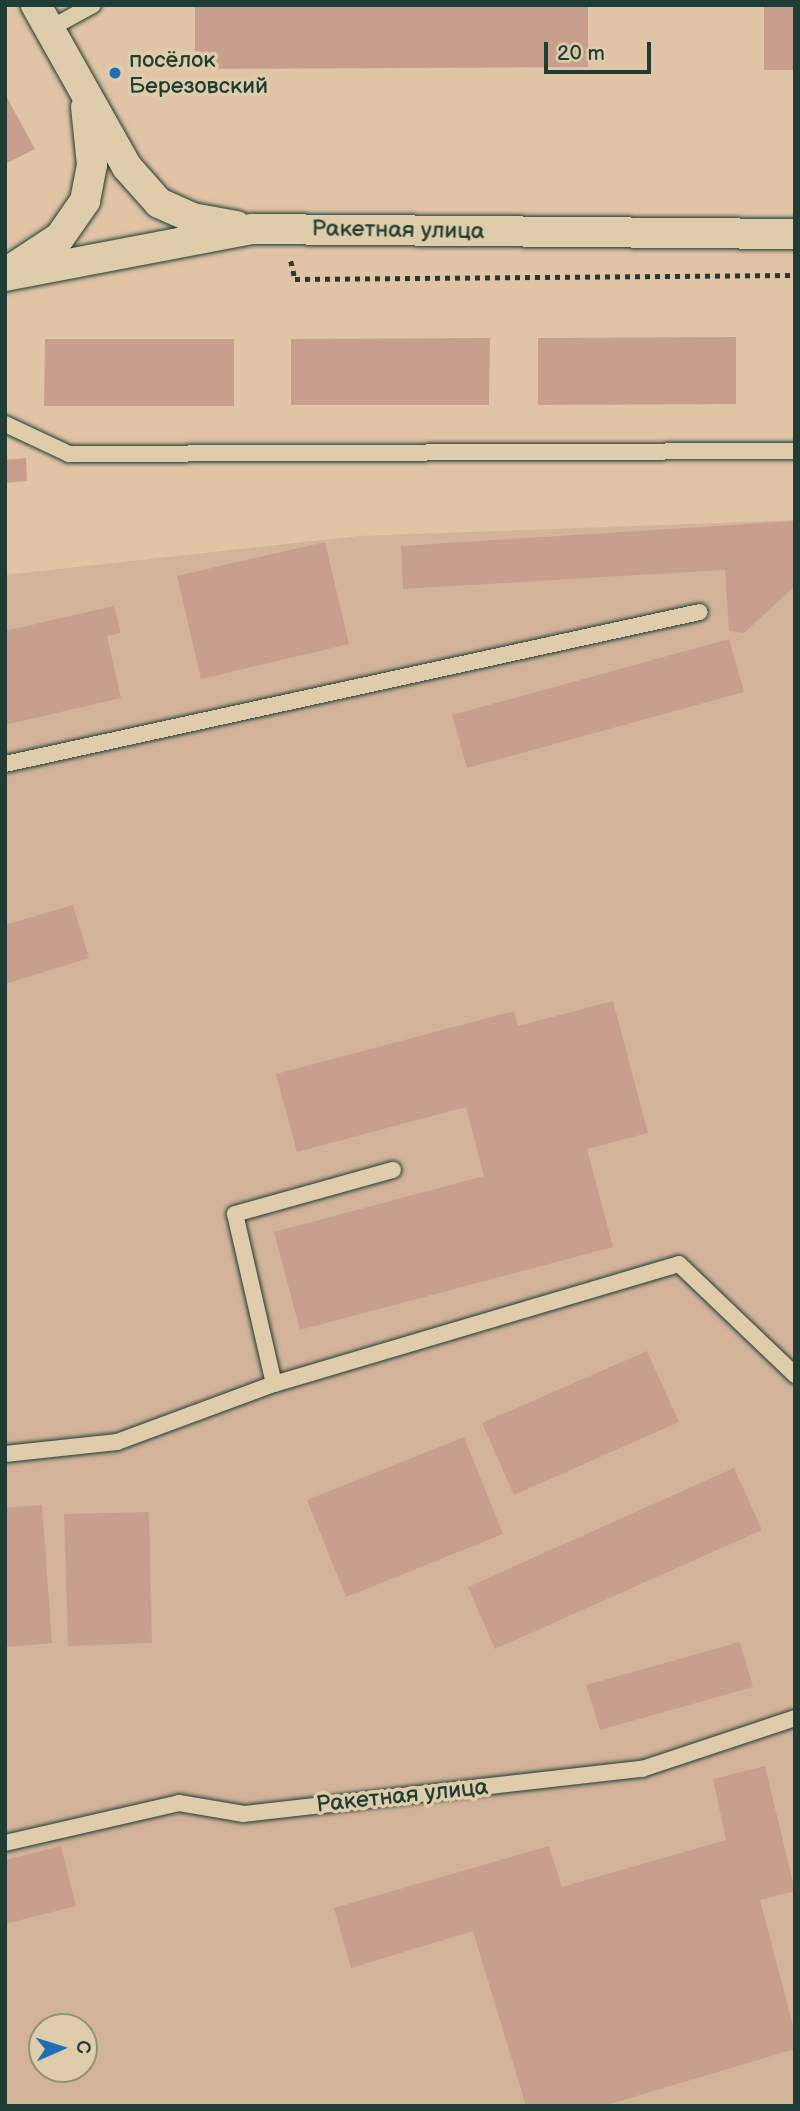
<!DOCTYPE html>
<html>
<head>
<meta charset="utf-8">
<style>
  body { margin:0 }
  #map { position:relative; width:800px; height:2111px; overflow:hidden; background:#e1c4a6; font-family:"Balsamiq Sans",sans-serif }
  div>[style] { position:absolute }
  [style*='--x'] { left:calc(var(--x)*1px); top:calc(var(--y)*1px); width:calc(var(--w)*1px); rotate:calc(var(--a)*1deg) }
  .built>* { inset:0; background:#d3b49a }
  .building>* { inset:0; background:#c89f8c }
  .path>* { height:4.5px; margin-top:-2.25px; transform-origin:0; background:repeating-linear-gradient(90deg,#1f3d34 0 5px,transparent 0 10px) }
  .roads { filter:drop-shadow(0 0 2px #1f3d34) drop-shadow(0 0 2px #1f3d34) }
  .service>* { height:16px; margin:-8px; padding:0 8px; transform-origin:8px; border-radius:8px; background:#deccaa }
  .minor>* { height:30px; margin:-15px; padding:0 15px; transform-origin:15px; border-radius:15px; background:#deccaa }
  .dots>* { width:19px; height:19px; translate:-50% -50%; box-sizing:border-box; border:4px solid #deccaa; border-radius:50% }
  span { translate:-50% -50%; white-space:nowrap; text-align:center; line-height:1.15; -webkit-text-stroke:7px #deccaa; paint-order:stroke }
  .poi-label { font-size:23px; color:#1f3d34 }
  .left { translate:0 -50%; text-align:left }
  .street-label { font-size:23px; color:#1f3d34 }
  .frame { position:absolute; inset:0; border:7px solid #1f3d34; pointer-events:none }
  .north { position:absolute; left:28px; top:2013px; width:70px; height:70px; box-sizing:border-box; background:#deccaa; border:2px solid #92937b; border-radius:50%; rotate:87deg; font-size:19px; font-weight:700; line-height:28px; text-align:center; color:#1f3d34 }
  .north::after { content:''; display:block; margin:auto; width:24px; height:32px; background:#1f6fb2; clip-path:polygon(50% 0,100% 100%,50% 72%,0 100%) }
  .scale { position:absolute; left:544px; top:42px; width:107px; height:32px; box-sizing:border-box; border:4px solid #1f3d34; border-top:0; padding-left:9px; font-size:21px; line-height:24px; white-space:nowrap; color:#1f3d34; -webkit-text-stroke:5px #deccaa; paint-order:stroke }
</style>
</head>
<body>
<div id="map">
  <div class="built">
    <div style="clip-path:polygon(evenodd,795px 520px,795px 2106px,5px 2106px,5px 575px,358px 536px,795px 520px,42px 2027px,84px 2027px,84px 2069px,42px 2069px,42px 2027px)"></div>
  </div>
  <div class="building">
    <div style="clip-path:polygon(195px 5px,588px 5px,588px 67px,195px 69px)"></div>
    <div style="clip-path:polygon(764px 5px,795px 5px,795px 70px,764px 70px)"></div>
    <div style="clip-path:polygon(5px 94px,35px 149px,5px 164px)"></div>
    <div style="clip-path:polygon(736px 337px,736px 404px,538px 405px,538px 338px)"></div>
    <div style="clip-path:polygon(490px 338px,489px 405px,291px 405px,291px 339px)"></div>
    <div style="clip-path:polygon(45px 339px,234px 339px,234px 406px,44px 406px)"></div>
    <div style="clip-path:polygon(26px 458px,27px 481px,5px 483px,5px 460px)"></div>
    <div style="clip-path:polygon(795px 521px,795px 586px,744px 633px,729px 631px,725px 570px,403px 589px,401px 546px)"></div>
    <div style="clip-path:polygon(325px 542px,349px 644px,201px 679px,177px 576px)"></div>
    <div style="clip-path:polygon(114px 606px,121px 633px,107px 636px,121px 698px,5px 725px,5px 631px)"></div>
    <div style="clip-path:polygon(729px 639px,744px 692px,467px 768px,452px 715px)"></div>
    <div style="clip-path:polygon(73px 905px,89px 958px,5px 984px,5px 925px)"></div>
    <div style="clip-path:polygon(613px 1001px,648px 1133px,587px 1149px,613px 1247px,300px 1330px,274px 1232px,484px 1176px,466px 1107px,297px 1152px,276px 1074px,514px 1011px,518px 1026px)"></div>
    <div style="clip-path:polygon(647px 1351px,679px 1422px,514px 1495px,482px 1423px)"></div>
    <div style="clip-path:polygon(464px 1437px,503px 1534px,346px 1597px,307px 1500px)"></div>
    <div style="clip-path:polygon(734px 1468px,762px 1530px,495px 1649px,468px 1587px)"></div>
    <div style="clip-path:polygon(42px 1505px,52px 1643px,5px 1647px,5px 1508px)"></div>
    <div style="clip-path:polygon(149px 1512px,152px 1643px,68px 1646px,64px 1514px)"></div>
    <div style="clip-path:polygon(740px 1642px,753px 1687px,600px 1730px,586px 1685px)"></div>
    <div style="clip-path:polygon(765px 1766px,795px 1891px,760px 1900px,795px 2033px,795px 2049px,603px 2106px,526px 2106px,473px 1931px,351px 1968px,334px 1908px,549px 1846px,562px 1887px,726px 1840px,713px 1779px)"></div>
    <div style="clip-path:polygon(61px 1846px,76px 1906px,5px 1924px,5px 1860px)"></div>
  </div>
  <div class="path">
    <div style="--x:291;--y:261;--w:18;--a:77"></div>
    <div style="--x:295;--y:279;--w:500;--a:-0.46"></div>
  </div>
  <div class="roads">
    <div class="service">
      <div style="--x:49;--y:29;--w:50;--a:-28.6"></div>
      <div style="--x:5;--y:424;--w:71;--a:25.1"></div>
      <div style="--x:69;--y:454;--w:726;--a:-0.24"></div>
      <div style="--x:5;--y:764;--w:711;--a:-12.34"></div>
      <div style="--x:274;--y:1384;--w:174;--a:-102.9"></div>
      <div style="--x:235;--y:1214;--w:164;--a:-15.6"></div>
      <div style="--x:5;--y:1454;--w:113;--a:-6.1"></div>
      <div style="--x:117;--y:1442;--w:167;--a:-20.3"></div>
      <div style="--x:274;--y:1384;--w:422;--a:-16.5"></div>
      <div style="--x:679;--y:1264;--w:161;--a:43.7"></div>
      <div style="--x:5;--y:1843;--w:179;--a:-12.9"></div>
      <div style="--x:179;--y:1803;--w:66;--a:9.6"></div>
      <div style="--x:244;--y:1814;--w:401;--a:-6.5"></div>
      <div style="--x:642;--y:1769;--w:161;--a:-18.4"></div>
    </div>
    <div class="minor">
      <div style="--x:36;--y:5;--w:186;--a:60.7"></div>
      <div style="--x:127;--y:167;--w:48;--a:48.4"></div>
      <div style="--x:159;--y:203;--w:36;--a:24"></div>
      <div style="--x:192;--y:218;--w:45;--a:10.3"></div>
      <div style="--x:13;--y:268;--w:56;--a:-33.4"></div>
      <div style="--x:60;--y:237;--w:44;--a:-55.2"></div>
      <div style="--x:85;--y:201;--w:37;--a:-79"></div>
      <div style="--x:92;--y:165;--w:58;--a:-95.9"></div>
      <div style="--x:5;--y:276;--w:251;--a:-10.8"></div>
      <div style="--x:252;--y:229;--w:543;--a:0.53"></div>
    </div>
  </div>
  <div class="dots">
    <div style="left:115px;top:73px;background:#1f6fb2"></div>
  </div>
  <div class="poi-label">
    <span class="left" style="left:129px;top:73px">посёлок<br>Березовский</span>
  </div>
  <div class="street-label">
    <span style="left:398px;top:230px;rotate:1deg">Ракетная улица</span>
    <span style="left:402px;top:1796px;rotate:-6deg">Ракетная улица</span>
  </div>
  <div class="frame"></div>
  <div class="north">С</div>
  <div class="scale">20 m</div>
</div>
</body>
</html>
